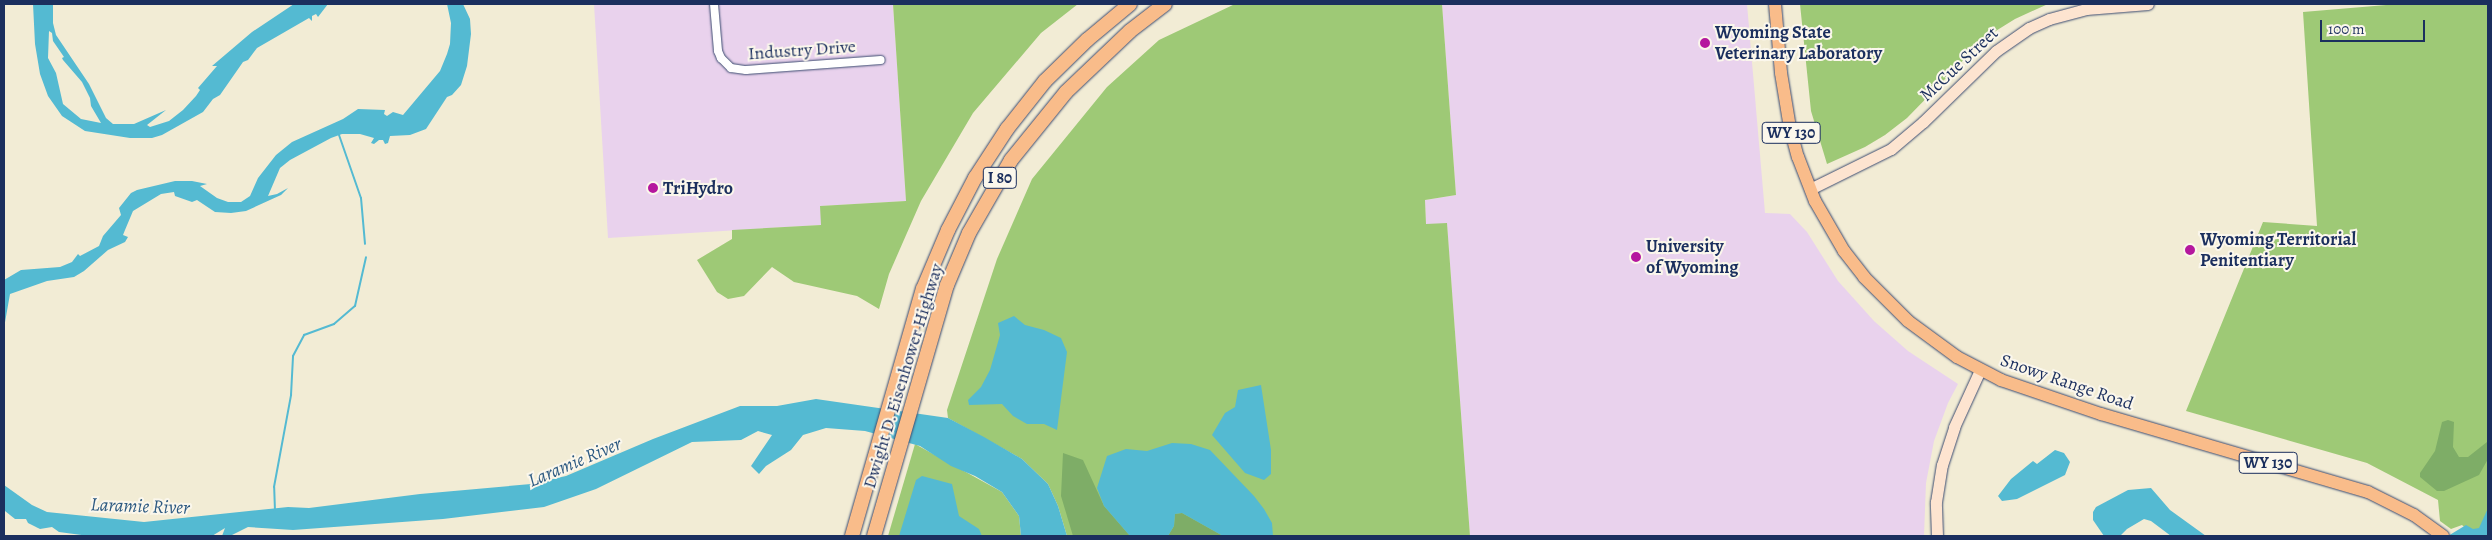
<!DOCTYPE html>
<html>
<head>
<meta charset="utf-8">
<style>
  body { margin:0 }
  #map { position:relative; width:2492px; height:540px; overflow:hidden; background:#f2ecd5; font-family:Alegreya,serif }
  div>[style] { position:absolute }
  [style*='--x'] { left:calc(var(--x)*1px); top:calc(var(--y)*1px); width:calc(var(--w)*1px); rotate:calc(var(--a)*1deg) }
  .built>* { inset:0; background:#e9d2ed }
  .green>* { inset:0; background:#9ec976 }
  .forest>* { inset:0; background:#7ead67 }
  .water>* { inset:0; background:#54bad2 }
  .stream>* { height:2px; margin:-1px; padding:0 1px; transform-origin:1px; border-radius:1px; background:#54bad2 }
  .roads { filter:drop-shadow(0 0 1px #3b4b70) drop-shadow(0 0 1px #3b4b70) }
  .street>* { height:8px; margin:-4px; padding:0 4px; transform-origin:4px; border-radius:4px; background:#fff }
  .secondary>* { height:11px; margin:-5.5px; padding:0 5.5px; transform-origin:5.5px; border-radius:5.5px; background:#fde4d0 }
  .primary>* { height:12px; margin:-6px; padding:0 6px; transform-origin:6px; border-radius:6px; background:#f9bc8a }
  .highway>* { height:14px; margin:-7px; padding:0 7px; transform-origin:7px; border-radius:7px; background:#f9bc8a }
  .dots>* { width:14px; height:14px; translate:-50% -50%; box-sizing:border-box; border:2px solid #fbf7ec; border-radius:50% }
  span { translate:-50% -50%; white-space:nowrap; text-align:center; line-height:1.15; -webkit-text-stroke:4px #fbf7ec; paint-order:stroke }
  .shield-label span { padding:1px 4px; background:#fbf7ec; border:1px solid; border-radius:4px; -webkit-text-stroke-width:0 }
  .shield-label { font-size:16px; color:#1b2f5e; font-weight:700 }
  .poi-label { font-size:18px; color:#1b2f5e; font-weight:700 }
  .left { translate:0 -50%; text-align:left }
  .street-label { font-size:18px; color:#1b2f5e }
  .water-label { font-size:19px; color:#2c5981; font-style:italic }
  .frame { position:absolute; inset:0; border:5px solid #1b2f5e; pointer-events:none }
  .scale { position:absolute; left:2320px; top:20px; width:105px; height:22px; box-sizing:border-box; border:2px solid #1b2f5e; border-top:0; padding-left:6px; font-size:15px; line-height:18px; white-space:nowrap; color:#1b2f5e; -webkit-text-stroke:4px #fbf7ec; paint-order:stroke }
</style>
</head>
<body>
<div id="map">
  <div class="built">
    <div style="clip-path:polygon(594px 4px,893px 4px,906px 201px,821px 206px,821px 225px,608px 238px)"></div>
    <div style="clip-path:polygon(1442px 4px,1747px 4px,1765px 213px,1790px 214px,1807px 232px,1838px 281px,1874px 321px,1908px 351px,1958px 384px,1948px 403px,1934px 441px,1926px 483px,1924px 536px,1470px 536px,1447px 224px,1426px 224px,1425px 200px,1456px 195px)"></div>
  </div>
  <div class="green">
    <div style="clip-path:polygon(893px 4px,1078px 4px,1041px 33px,973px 113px,921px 201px,889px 274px,879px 309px,857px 296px,794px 282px,772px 267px,744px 296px,728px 299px,717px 292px,697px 260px,732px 239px,732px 230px,821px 225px,820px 206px,906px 201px)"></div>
    <div style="clip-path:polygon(1235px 4px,1442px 4px,1456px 195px,1425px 200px,1426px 224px,1447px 223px,1470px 536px,1067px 536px,1058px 506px,1048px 484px,1022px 459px,948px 418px,947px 410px,997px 259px,1032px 179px,1107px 87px,1159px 40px)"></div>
    <div style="clip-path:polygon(1800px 4px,2048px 4px,2015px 19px,1986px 37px,1907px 118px,1885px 135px,1865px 147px,1827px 164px,1811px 111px)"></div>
    <div style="clip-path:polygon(2398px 4px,2488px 4px,2488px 536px,2474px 536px,2462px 525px,2451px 529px,2440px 521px,2438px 500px,2367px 463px,2186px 411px,2263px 222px,2317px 226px,2303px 12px)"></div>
    <div style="clip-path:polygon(915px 444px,1002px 492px,1019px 516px,1021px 536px,888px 536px)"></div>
  </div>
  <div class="forest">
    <div style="clip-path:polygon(2448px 420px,2454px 422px,2453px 447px,2459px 457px,2468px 457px,2487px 442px,2488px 459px,2479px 475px,2444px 491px,2437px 491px,2420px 477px,2420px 473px,2435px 451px,2442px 422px)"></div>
    <div style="clip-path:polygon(1063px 453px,1083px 460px,1104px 506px,1130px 536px,1073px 536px,1061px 496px)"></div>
    <div style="clip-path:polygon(1182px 513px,1223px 536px,1168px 536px,1174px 526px,1175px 514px)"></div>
  </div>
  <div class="water">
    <div style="clip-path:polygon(evenodd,33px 4px,53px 4px,53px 23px,56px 35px,89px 84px,106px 118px,113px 124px,134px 124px,166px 110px,147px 125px,150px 127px,169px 121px,183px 110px,196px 96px,200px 90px,198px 88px,217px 66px,212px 66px,252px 32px,294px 4px,328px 4px,318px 17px,316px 14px,312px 16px,312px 21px,309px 18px,257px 48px,248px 60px,243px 62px,220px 95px,213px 99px,203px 112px,162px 135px,152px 138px,130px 138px,85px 131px,62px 116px,48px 96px,40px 74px,35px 44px,33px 4px,49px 31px,52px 33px,53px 41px,64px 57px,62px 58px,63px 60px,82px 82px,90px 98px,91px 106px,101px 123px,81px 119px,63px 104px,56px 73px,48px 58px,49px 31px)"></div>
    <div style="clip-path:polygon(447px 4px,463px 4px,470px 19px,471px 34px,467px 66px,461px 85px,452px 95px,447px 97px,426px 129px,410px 135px,390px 136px,388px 143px,385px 144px,383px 140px,379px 140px,374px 144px,371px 143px,374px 138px,360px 134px,342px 134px,331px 138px,290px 160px,280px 168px,268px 196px,277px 194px,288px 188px,281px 195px,246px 211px,231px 213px,215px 212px,197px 200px,192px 202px,175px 196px,174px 192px,161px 194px,133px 211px,125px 230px,123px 235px,128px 237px,125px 242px,108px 250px,84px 271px,74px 277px,47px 281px,10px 294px,4px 328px,4px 280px,21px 270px,60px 267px,72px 262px,78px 254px,80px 256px,99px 246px,103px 236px,121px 215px,119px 208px,131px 193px,137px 190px,175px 181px,192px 181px,207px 184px,200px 186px,217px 198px,228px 202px,241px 202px,250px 196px,258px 178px,276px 155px,292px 142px,343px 119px,358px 109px,385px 110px,384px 114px,387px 116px,393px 112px,403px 115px,440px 71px,447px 54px,450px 44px,451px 23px)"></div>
    <div style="clip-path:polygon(1014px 316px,1025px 325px,1044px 330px,1061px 338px,1067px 352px,1057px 430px,1044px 424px,1027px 424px,1013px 416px,1002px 404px,969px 405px,968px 400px,981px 387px,990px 370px,1000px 335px,998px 323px)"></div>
    <div style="clip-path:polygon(1261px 385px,1271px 450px,1271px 474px,1264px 480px,1245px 473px,1212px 435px,1225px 413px,1235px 407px,1238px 390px)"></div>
    <div style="clip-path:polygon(816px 399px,948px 418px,984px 437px,1022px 459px,1048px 484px,1058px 506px,1067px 536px,1021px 536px,1019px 516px,1002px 492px,975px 476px,951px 466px,920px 446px,865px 431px,826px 428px,803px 435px,791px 450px,766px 466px,759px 474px,751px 466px,772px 435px,758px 431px,741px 440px,692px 442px,596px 489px,544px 507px,443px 519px,293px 530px,248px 527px,232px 535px,222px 536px,225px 528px,212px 536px,89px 536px,59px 532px,52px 527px,40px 529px,28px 523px,26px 519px,15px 519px,5px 511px,4px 506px,4px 485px,32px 505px,47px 512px,144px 522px,288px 507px,309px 508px,420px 494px,531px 484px,566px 476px,653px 439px,740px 406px,777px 406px)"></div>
    <div style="clip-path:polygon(1172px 443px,1191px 444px,1210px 450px,1254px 496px,1264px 509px,1272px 523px,1273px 536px,1223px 536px,1182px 513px,1175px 514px,1174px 526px,1168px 536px,1130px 536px,1104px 506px,1097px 488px,1107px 456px,1126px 449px,1147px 451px)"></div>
    <div style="clip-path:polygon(2055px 450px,2064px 453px,2070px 462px,2065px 475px,2017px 499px,2002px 501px,1998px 496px,2011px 479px,2033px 461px,2037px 464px)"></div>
    <div style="clip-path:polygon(922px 476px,952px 484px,959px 516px,979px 529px,982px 536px,899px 536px,916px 480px)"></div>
    <div style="clip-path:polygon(2151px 488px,2170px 510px,2206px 536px,2171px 536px,2151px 521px,2144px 519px,2127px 529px,2120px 536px,2104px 536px,2093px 520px,2093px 512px,2096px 507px,2128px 490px)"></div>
    <div style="clip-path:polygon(2488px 508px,2488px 533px,2486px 536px,2448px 536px,2466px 525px,2473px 529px,2479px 528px)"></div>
  </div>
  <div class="stream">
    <div style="--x:339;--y:135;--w:67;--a:70.8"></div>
    <div style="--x:361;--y:198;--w:46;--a:85"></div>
    <div style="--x:275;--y:511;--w:24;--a:-92"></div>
    <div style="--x:274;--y:487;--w:94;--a:-79.5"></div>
    <div style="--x:291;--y:395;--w:39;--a:-87"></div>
    <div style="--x:293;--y:356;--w:24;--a:-62"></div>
    <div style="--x:304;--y:335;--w:32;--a:-20"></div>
    <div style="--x:334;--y:324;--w:28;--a:-41"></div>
    <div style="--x:355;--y:306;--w:50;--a:-77.3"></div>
    <div style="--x:1820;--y:536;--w:1;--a:0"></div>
  </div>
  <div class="roads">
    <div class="street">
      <div style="--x:714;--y:4;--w:47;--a:85.1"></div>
      <div style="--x:718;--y:51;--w:8;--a:67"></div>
      <div style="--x:721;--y:58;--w:14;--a:45"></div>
      <div style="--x:731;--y:68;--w:15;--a:8"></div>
      <div style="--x:746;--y:70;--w:135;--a:-4.2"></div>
    </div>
    <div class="secondary">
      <div style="--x:1810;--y:189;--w:90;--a:-26.3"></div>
      <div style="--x:1891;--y:149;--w:42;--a:-40.2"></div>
      <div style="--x:1923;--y:122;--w:102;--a:-44.2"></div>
      <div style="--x:1996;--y:51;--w:40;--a:-34.9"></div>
      <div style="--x:2029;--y:28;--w:22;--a:-24"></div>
      <div style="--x:2049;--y:19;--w:38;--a:-15"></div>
      <div style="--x:2086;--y:9;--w:62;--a:-4.6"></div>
      <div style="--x:1937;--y:536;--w:34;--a:-92"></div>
      <div style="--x:1936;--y:502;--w:37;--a:-81"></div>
      <div style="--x:1942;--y:465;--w:40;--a:-72"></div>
      <div style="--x:1954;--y:427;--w:63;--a:-65.5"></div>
    </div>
    <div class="primary">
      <div style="--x:1775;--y:4;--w:69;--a:85"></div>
      <div style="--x:1781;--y:73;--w:56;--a:80.7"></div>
      <div style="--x:1790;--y:128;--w:30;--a:75"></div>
      <div style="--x:1798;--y:157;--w:47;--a:68.9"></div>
      <div style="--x:1815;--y:201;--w:58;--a:59.9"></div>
      <div style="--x:1844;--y:251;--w:33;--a:52"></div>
      <div style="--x:1864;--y:277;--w:62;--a:45"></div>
      <div style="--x:1908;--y:321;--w:61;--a:36.3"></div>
      <div style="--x:1957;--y:357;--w:50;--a:27.6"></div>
      <div style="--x:2001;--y:380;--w:106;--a:18.8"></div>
      <div style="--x:2101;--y:414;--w:278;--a:16.3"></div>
      <div style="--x:2368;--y:492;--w:51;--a:26.6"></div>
      <div style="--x:2414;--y:515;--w:36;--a:36"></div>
    </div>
    <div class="highway">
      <div style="--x:852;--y:536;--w:257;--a:-74"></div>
      <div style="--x:923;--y:289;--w:64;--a:-67"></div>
      <div style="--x:948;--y:230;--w:59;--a:-62.6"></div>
      <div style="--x:975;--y:178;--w:59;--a:-56.9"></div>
      <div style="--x:1007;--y:129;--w:61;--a:-51.6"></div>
      <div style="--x:1045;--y:81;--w:59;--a:-44.3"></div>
      <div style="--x:1087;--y:40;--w:56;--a:-39.9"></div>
      <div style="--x:874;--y:536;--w:261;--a:-73.8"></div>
      <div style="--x:947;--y:285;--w:56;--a:-67.1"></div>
      <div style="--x:969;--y:233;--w:84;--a:-60.1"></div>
      <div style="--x:1011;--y:160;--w:87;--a:-51"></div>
      <div style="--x:1066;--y:92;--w:88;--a:-43.6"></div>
      <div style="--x:1130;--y:31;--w:44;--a:-37.6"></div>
    </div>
  </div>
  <div class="dots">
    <div style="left:1705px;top:43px;background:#b5179e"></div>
    <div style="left:653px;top:188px;background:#b5179e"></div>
    <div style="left:2190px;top:250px;background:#b5179e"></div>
    <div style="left:1636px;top:257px;background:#b5179e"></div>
  </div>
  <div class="shield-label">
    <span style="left:1791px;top:133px">WY 130</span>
    <span style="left:1000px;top:178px">I 80</span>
    <span style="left:2268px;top:463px">WY 130</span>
  </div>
  <div class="poi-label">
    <span class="left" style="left:1715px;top:43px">Wyoming State<br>Veterinary Laboratory</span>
    <span class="left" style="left:663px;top:188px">TriHydro</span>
    <span class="left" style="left:2200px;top:250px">Wyoming Territorial<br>Penitentiary</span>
    <span class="left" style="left:1646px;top:257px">University<br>of Wyoming</span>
  </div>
  <div class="street-label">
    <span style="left:802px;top:50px;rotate:-4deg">Industry Drive</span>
    <span style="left:1959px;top:64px;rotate:-43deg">McCue Street</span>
    <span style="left:903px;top:376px;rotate:-73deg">Dwight D. Eisenhower Highway</span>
    <span style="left:2067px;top:382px;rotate:19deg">Snowy Range Road</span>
  </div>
  <div class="water-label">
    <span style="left:575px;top:463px;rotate:-23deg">Laramie River</span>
    <span style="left:140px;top:507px;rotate:2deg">Laramie River</span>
  </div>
  <div class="frame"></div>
  <div class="scale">100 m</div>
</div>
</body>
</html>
